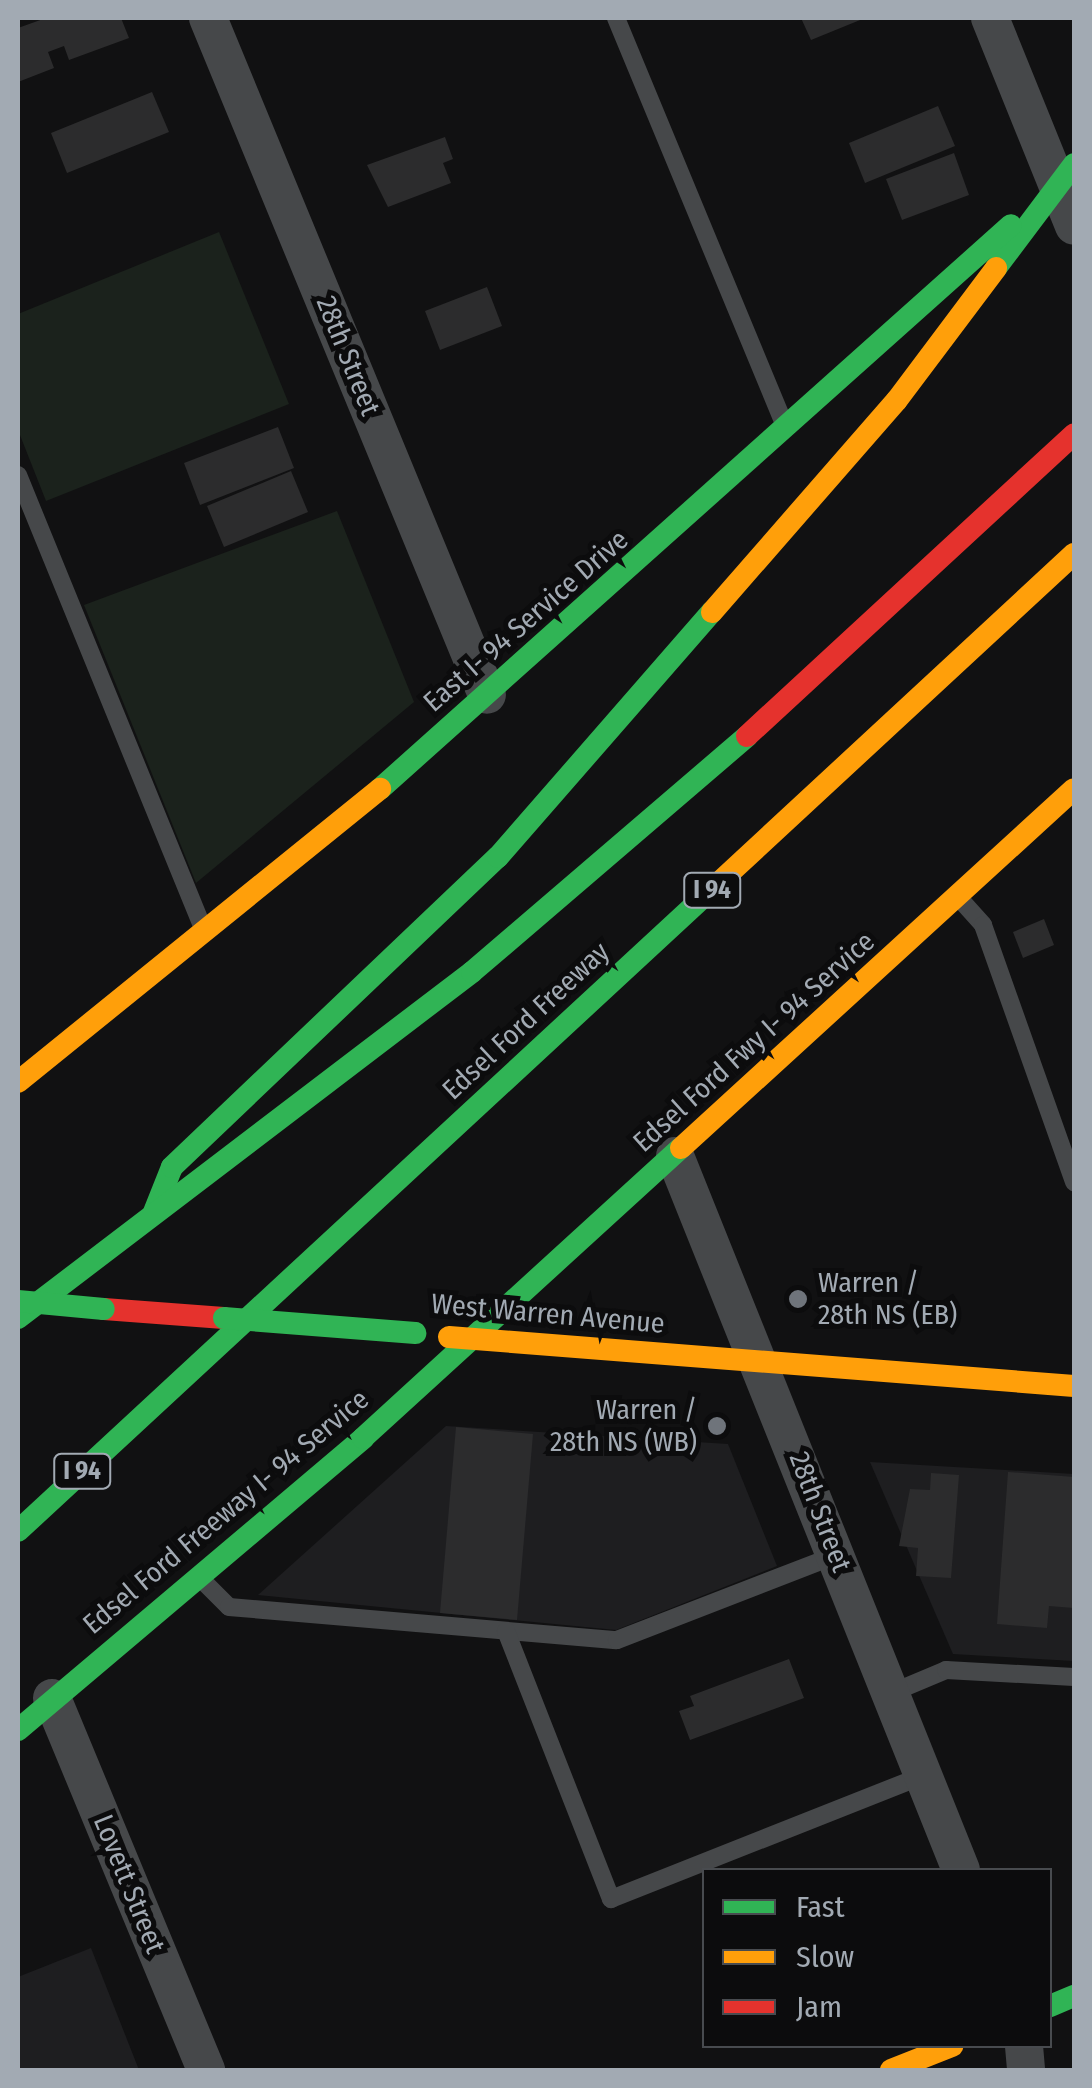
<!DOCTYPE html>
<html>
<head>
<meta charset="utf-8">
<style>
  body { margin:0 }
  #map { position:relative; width:1092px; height:2088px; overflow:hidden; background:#111112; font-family:"Fira Sans Condensed",sans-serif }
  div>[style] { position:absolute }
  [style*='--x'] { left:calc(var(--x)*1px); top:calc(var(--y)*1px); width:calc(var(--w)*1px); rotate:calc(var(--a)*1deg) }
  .built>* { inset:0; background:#1e1e20 }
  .green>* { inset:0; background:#1b221c }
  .building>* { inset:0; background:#2c2c2d }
  .lane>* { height:18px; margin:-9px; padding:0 9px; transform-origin:9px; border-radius:9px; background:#46484a }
  .street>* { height:38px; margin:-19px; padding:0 19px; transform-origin:19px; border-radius:19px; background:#46484a }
  .fast>* { height:22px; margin:-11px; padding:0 11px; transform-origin:11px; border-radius:11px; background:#30b455 }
  .slow>* { height:22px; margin:-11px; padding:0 11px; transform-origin:11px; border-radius:11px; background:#ff9f0a }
  .jam>* { height:22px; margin:-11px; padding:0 11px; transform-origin:11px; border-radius:11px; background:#e5322d }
  .fast-bridge>* { height:22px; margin:-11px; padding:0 11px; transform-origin:11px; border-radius:11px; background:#30b455 }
  .dots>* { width:28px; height:28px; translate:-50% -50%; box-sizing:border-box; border:5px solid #0c0c0d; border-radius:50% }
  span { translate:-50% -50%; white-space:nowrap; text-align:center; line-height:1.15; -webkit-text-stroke:10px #0c0c0d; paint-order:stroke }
  .shield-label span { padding:2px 8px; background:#0c0c0d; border:2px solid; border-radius:8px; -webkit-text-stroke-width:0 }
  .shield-label { font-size:25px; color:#a2aab3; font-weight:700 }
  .street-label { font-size:28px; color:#a2aab3 }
  .poi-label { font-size:28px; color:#a2aab3 }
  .left { translate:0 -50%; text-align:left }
  .right { translate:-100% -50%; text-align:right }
  .frame { position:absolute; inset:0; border:20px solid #a2aab3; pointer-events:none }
  .legend { position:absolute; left:702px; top:1868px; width:350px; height:180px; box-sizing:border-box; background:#0c0c0d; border:2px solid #484b4f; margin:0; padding:12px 18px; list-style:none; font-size:30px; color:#a2aab3 }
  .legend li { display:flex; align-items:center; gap:20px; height:50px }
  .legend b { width:50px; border:2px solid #484b4f }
</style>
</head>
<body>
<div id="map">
  <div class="built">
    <div style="clip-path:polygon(446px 1426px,728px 1444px,777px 1566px,616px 1630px,258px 1595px)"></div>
    <div style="clip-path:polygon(870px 1462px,1074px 1474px,1074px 1661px,953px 1654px)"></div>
    <div style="clip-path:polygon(91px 1948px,139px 2070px,18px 2070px,18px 1977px)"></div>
  </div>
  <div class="green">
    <div style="clip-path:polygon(219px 232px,289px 404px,46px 501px,18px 430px,18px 314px)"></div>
    <div style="clip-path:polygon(337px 511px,414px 702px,196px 883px,84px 605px)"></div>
  </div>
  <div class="building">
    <div style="clip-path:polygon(46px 18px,121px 18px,129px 38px,69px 60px,64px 46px,48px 52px,54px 68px,18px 82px,18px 28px)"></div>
    <div style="clip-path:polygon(801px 18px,865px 18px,811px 40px)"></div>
    <div style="clip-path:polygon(152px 92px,169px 132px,67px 173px,51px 133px)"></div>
    <div style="clip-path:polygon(938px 106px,955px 146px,865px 183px,849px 143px)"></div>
    <div style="clip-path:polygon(445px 137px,453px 159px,443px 163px,451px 183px,388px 207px,367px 165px)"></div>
    <div style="clip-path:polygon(954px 153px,969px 195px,902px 220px,886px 179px)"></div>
    <div style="clip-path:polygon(487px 287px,502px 326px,440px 350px,425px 311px)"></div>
    <div style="clip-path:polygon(278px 427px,294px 468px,200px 505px,184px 463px)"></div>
    <div style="clip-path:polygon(291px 471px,308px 512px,224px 547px,207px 506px)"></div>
    <div style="clip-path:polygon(1044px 919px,1054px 945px,1023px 958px,1013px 932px)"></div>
    <div style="clip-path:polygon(456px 1427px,533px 1434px,517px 1620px,440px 1613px)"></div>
    <div style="clip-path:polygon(1008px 1472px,1074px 1477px,1074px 1608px,1049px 1606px,1047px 1628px,997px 1624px)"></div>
    <div style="clip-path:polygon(931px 1473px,959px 1475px,951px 1578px,916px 1576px,918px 1548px,899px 1546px,910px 1489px,930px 1490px)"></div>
    <div style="clip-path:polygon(789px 1659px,804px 1698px,690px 1740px,679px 1711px,694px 1706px,690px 1696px)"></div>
  </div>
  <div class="lane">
    <div style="--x:616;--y:18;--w:434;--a:67.5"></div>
    <div style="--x:18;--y:475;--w:486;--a:67.8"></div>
    <div style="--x:959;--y:898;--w:36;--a:48"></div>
    <div style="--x:983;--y:925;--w:273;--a:70.5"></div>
    <div style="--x:204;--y:1582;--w:35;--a:45"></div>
    <div style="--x:229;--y:1607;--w:389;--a:4.9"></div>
    <div style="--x:617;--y:1640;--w:235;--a:-21.2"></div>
    <div style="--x:506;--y:1631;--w:288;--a:68.6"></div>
    <div style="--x:611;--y:1899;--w:334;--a:-21.6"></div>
    <div style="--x:889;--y:1694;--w:62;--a:-22.8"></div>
    <div style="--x:946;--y:1670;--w:128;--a:3.1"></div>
  </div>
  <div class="street">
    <div style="--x:208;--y:18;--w:732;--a:67.6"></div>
    <div style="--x:990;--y:18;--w:224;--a:68"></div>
    <div style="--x:675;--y:1156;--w:769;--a:68.17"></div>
    <div style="--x:52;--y:1698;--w:403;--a:67.5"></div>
    <div style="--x:1024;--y:2046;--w:24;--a:85"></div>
  </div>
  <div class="fast">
    <div style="--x:996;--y:268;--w:130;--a:-53.1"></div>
    <div style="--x:380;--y:789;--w:846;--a:-41.79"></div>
    <div style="--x:154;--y:1212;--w:48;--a:-68.2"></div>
    <div style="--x:172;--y:1167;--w:450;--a:-43.6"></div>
    <div style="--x:498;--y:857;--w:325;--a:-48.9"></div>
    <div style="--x:18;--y:1318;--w:571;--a:-37.31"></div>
    <div style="--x:472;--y:972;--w:362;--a:-40.6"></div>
    <div style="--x:18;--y:1531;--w:944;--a:-42.77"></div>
    <div style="--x:18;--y:1730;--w:452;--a:-40.2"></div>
    <div style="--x:363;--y:1438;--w:430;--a:-42.4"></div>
    <div style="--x:1050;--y:2006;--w:26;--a:-23"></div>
  </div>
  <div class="slow">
    <div style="--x:712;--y:612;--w:281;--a:-48.9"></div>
    <div style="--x:897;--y:400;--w:165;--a:-53.1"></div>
    <div style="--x:711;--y:890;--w:495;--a:-42.8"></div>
    <div style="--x:18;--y:1082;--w:466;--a:-39"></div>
    <div style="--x:681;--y:1148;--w:532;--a:-42.41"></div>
    <div style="--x:449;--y:1337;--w:627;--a:4.48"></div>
    <div style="--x:891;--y:2070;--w:66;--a:-21.5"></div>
  </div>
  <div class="jam">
    <div style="--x:747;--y:736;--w:445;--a:-42.7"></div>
    <div style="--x:104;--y:1309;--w:120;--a:4.3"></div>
  </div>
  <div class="fast-bridge">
    <div style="--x:18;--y:1301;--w:86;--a:5.3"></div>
    <div style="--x:224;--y:1318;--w:192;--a:4.5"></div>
  </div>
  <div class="dots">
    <div style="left:798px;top:1299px;background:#6f747b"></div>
    <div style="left:717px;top:1426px;background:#6f747b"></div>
  </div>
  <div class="shield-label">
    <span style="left:712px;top:890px">I 94</span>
    <span style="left:82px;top:1471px">I 94</span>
  </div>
  <div class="street-label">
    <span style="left:348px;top:356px;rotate:68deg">28th Street</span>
    <span style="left:526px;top:621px;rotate:-41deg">East I- 94 Service Drive</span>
    <span style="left:526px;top:1021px;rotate:-43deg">Edsel Ford Freeway</span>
    <span style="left:754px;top:1042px;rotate:-42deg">Edsel Ford Fwy I- 94 Service</span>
    <span style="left:548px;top:1314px;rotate:5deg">West Warren Avenue</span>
    <span style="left:226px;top:1512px;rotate:-40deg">Edsel Ford Freeway I- 94 Service</span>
    <span style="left:820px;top:1512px;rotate:69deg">28th Street</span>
    <span style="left:129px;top:1884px;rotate:68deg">Lovett Street</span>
  </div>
  <div class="poi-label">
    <span class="left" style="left:818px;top:1299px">Warren /<br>28th NS (EB)</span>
    <span class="right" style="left:697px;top:1426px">Warren /<br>28th NS (WB)</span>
  </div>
  <div class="frame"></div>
  <ul class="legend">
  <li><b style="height:12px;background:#30b455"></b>Fast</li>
  <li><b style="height:12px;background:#ff9f0a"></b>Slow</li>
  <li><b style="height:12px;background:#e5322d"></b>Jam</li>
  </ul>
</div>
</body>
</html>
